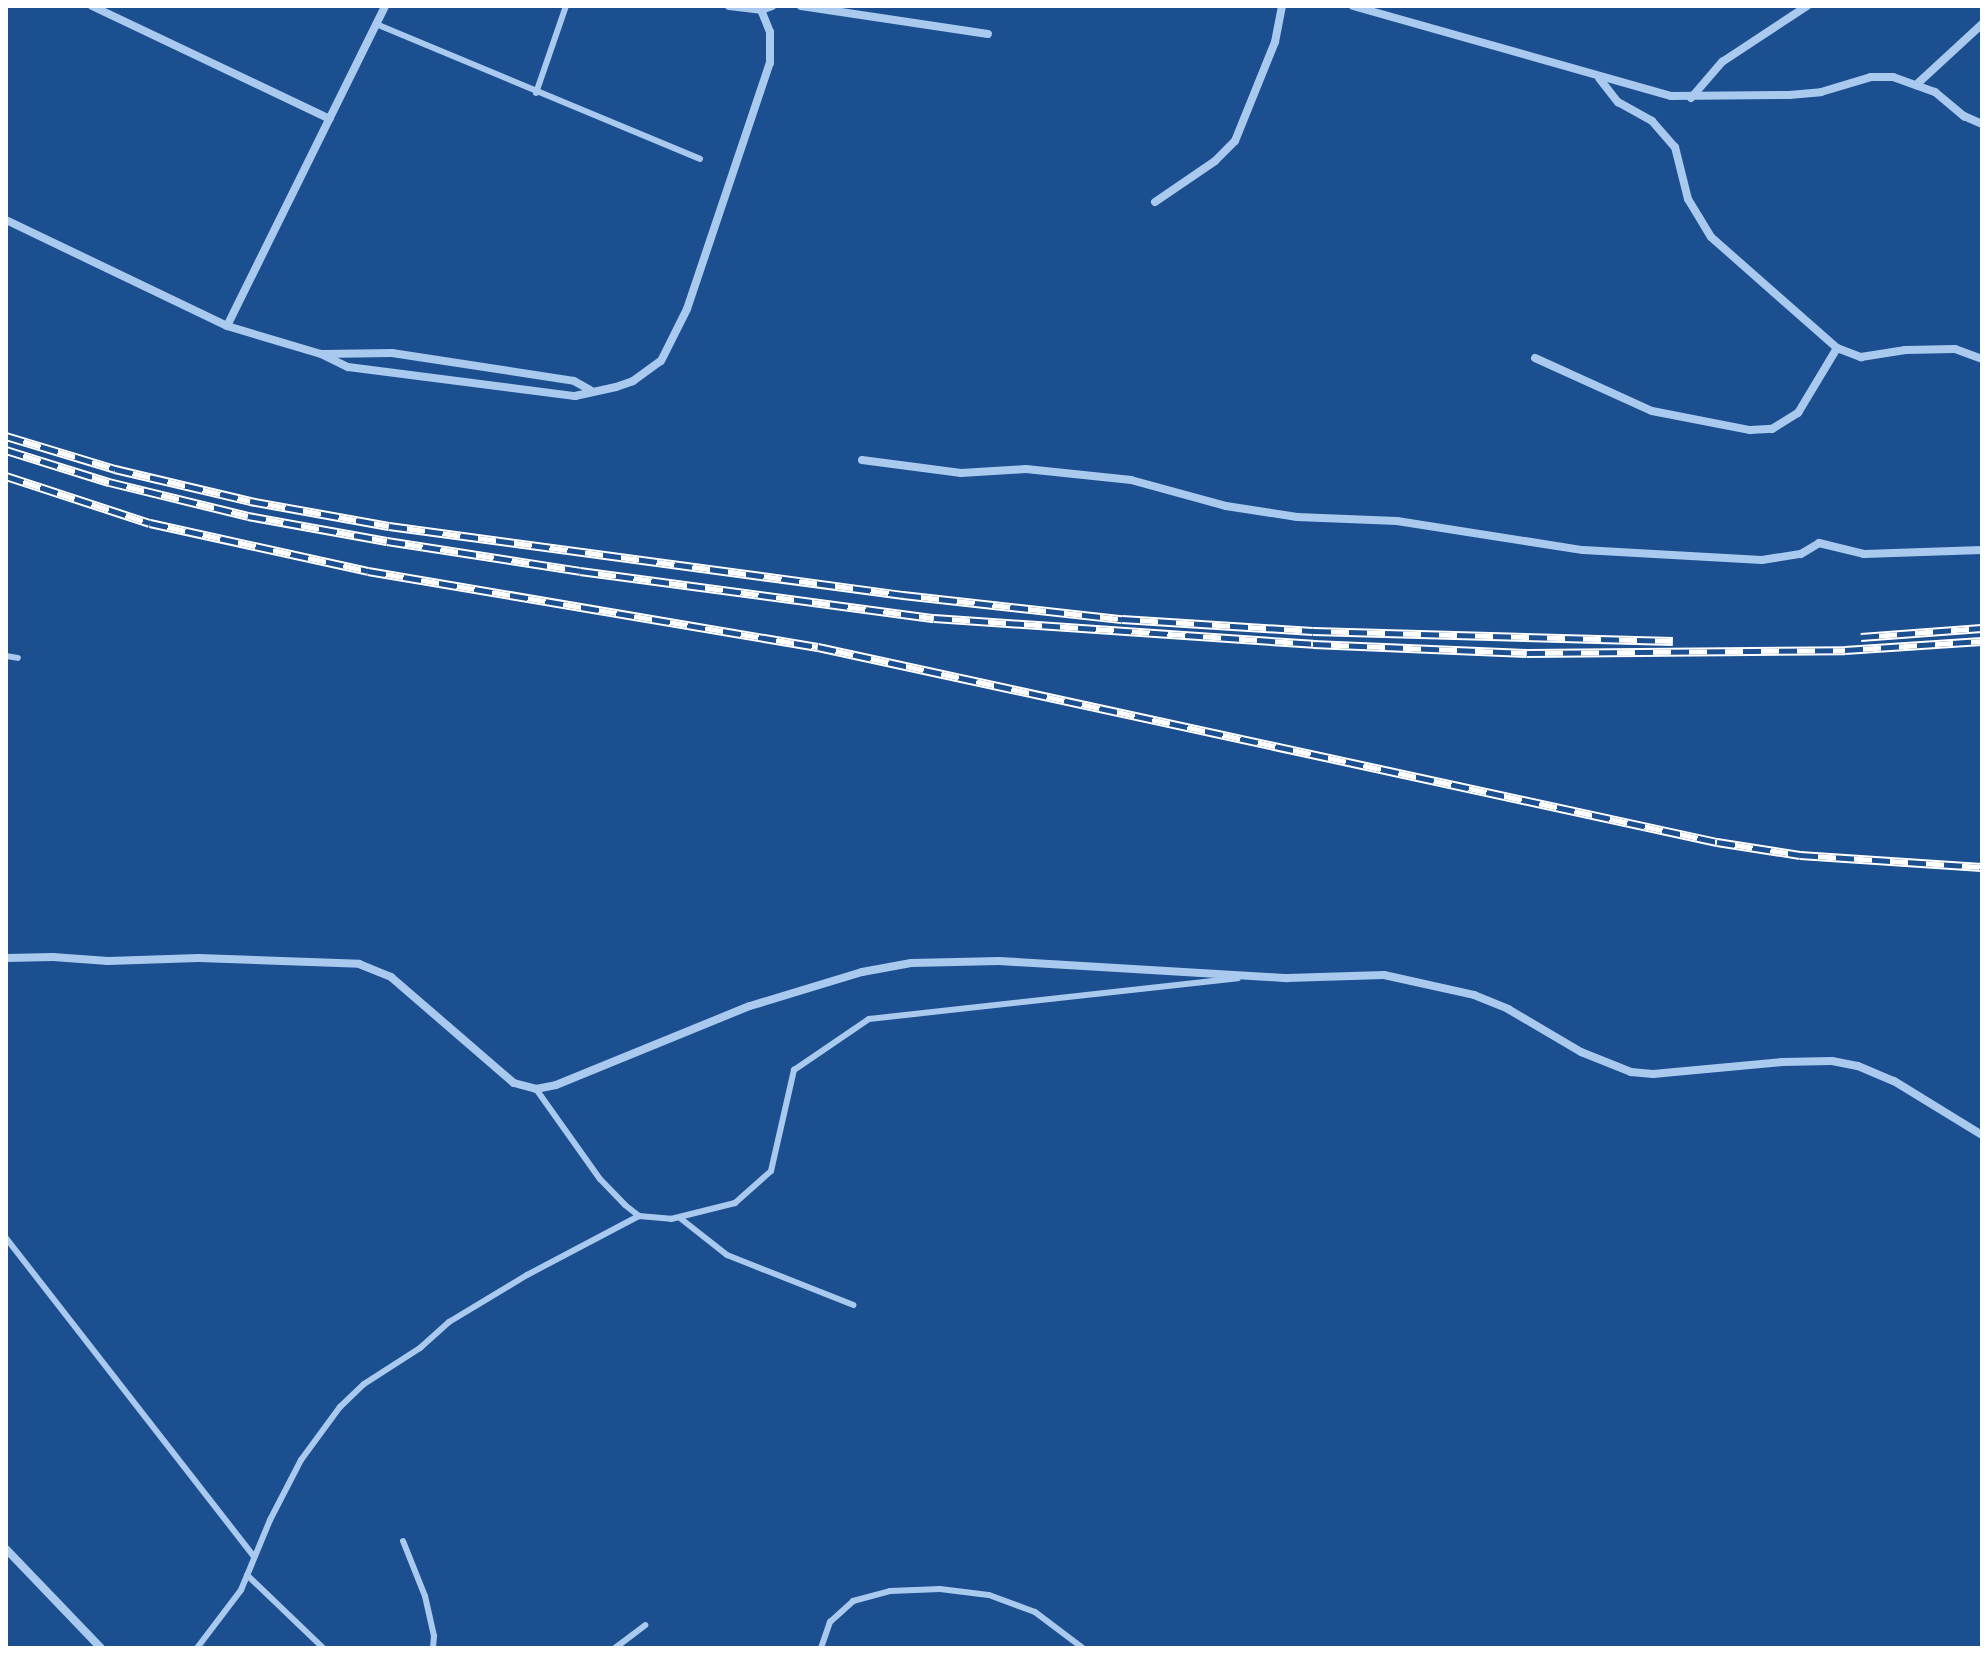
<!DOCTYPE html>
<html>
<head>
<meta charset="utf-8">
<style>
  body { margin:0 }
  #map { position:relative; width:1988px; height:1654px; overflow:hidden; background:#1b4f8f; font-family:"Public Sans",sans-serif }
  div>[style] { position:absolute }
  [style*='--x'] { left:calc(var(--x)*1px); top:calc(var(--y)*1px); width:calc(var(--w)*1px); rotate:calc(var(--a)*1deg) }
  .service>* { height:6px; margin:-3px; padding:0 3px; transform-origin:3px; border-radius:3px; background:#a9c9ee }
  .minor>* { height:8px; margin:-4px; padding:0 4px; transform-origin:4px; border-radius:4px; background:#a9c9ee }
  .rail>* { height:9px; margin-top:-4.5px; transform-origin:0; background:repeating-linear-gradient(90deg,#1b4f8f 0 18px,#fff 0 36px); box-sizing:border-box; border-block:2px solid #fff }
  span { translate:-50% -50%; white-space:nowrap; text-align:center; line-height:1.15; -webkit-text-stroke:7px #1b4f8f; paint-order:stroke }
  .frame { position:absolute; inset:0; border:8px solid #fff; pointer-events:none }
</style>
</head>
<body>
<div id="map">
  <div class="service">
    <div style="--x:376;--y:24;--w:351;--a:22.6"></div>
    <div style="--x:536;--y:93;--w:92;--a:-71"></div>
    <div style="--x:6;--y:656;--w:12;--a:9"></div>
    <div style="--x:536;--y:1089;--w:110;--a:54.6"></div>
    <div style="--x:600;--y:1179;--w:36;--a:46"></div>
    <div style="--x:625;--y:1205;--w:18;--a:38"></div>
    <div style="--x:639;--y:1216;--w:32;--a:5"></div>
    <div style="--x:671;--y:1219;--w:66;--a:-14"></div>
    <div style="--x:735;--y:1203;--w:48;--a:-41.6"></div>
    <div style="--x:771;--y:1171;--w:104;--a:-77.2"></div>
    <div style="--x:794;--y:1070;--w:91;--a:-34.2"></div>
    <div style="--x:869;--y:1019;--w:371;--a:-6.3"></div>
    <div style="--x:680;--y:1218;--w:60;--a:38.2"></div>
    <div style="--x:727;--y:1255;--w:136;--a:21.6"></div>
    <div style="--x:6;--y:1238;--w:404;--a:52.1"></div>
    <div style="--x:403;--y:1541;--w:59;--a:68.2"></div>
    <div style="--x:425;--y:1596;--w:41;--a:77.3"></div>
    <div style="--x:434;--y:1636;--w:12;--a:95"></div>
    <div style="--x:247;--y:1575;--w:105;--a:43.8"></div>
    <div style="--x:197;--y:1648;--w:73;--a:-52.8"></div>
    <div style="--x:241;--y:1590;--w:76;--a:-67.5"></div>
    <div style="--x:270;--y:1520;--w:68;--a:-62.7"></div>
    <div style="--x:301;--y:1460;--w:66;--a:-53.7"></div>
    <div style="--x:340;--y:1407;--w:33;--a:-44"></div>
    <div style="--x:364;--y:1384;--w:67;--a:-32.7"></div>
    <div style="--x:420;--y:1348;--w:39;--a:-42"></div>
    <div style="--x:449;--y:1322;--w:91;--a:-31.1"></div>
    <div style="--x:527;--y:1275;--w:127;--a:-27.8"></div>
    <div style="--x:615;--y:1648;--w:38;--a:-37"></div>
    <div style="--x:821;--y:1648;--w:28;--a:-71"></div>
    <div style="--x:830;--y:1622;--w:31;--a:-42"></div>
    <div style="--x:853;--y:1601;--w:38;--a:-15"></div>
    <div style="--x:890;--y:1591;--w:50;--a:-2.3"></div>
    <div style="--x:940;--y:1589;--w:49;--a:7"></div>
    <div style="--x:989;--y:1595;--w:49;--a:20.3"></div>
    <div style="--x:1035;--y:1612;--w:60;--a:36.9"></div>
  </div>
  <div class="minor">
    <div style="--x:92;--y:6;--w:263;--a:25.4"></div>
    <div style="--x:729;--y:6;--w:32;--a:7"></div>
    <div style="--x:761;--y:10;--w:4;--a:-124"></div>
    <div style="--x:801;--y:6;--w:189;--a:8.5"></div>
    <div style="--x:1353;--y:6;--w:330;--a:15.8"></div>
    <div style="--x:1671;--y:96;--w:118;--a:-0.5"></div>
    <div style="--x:1789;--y:95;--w:32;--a:-5"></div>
    <div style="--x:1821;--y:92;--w:52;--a:-16.7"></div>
    <div style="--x:1871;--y:77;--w:22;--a:0"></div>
    <div style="--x:1893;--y:77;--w:45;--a:19.7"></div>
    <div style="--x:1935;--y:92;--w:38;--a:40"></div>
    <div style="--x:1964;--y:116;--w:20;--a:24"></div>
    <div style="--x:1599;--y:78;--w:31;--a:52"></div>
    <div style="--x:1618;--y:102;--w:39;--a:29"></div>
    <div style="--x:1652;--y:121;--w:35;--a:49"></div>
    <div style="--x:1675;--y:147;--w:54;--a:76"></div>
    <div style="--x:1688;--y:199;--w:44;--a:58.8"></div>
    <div style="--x:1711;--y:237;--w:168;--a:41.4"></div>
    <div style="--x:1837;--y:348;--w:26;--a:21"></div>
    <div style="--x:1861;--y:357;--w:45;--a:-9"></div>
    <div style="--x:1905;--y:350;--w:50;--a:-1.1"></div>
    <div style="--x:1955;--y:349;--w:29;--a:20"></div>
    <div style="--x:1916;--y:85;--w:90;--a:-42.7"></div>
    <div style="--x:1691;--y:98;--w:48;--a:-49.3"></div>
    <div style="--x:1722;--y:62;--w:102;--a:-33.4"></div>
    <div style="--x:1155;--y:202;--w:73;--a:-34.3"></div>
    <div style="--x:1215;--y:161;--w:28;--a:-45"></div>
    <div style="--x:1235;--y:141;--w:107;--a:-68"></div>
    <div style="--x:1275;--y:42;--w:37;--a:-79"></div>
    <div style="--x:6;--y:220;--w:245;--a:25.6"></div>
    <div style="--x:227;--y:326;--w:98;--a:16.6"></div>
    <div style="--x:321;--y:354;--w:30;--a:26"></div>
    <div style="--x:348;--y:367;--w:229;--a:7.3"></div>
    <div style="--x:575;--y:396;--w:42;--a:-12.4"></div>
    <div style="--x:616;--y:387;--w:18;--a:-19"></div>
    <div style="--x:633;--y:381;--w:34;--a:-36"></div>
    <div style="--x:661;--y:361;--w:58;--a:-63.4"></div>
    <div style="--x:687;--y:309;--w:260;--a:-71.4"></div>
    <div style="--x:770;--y:63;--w:31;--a:-90"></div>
    <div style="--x:770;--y:32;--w:24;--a:-112"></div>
    <div style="--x:761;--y:10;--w:12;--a:-20"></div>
    <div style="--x:227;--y:326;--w:357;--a:-63.7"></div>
    <div style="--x:322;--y:354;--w:70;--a:-0.8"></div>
    <div style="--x:392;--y:353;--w:184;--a:8.7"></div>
    <div style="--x:574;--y:381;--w:18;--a:29"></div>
    <div style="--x:1535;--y:358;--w:128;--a:24.4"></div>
    <div style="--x:1652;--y:411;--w:100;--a:11"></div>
    <div style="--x:1750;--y:430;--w:22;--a:-3"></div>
    <div style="--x:1772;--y:429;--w:31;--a:-32"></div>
    <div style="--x:1798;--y:413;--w:76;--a:-59"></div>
    <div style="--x:862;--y:460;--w:100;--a:7.5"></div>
    <div style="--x:961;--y:473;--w:65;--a:-3.5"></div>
    <div style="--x:1026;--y:469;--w:106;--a:6"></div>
    <div style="--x:1131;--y:480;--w:98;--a:15.3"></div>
    <div style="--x:1226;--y:506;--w:72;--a:8.8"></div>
    <div style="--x:1297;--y:517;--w:100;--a:2.3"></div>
    <div style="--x:1397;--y:521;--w:188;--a:8.9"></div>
    <div style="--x:1583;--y:550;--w:179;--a:3.2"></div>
    <div style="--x:1762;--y:560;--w:39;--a:-9"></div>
    <div style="--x:1801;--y:554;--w:21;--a:-31"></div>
    <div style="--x:1819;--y:543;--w:46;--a:13.7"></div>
    <div style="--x:1864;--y:554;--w:118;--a:-1.9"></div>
    <div style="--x:6;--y:958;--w:47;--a:-1.2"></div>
    <div style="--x:53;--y:957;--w:55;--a:4.2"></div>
    <div style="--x:108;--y:961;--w:91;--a:-1.9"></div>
    <div style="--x:199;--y:958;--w:160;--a:2.1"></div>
    <div style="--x:359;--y:964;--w:35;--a:22"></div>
    <div style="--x:391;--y:977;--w:162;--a:40.8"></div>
    <div style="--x:514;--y:1083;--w:23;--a:15"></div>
    <div style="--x:536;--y:1089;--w:20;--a:-11"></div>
    <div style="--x:556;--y:1085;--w:209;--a:-22.2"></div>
    <div style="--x:750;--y:1006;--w:117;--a:-16.9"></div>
    <div style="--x:862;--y:972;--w:50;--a:-10.4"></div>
    <div style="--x:911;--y:963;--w:88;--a:-1.3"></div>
    <div style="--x:999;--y:961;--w:289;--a:3.4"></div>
    <div style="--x:1287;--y:978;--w:97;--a:-1.8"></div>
    <div style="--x:1384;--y:975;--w:92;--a:12.5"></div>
    <div style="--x:1474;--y:995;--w:37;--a:22"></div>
    <div style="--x:1508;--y:1009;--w:85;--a:30.5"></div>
    <div style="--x:1581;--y:1052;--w:54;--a:21.8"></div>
    <div style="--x:1631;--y:1072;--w:22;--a:5"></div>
    <div style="--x:1653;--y:1074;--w:130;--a:-5.3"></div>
    <div style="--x:1782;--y:1062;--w:50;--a:-1.1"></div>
    <div style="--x:1832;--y:1061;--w:26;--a:11"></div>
    <div style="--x:1858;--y:1066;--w:39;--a:23"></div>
    <div style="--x:1894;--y:1081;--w:103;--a:31.5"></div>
    <div style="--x:6;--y:1549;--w:137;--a:46.2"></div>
  </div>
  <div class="rail">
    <div style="--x:6;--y:436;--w:114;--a:16.8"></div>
    <div style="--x:115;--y:469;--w:139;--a:13.3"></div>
    <div style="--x:250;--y:501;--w:141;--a:10.2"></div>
    <div style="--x:389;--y:526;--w:519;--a:7.65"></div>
    <div style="--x:903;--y:595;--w:220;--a:6.3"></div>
    <div style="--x:1122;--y:619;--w:191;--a:3.6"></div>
    <div style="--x:1313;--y:631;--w:360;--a:1.6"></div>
    <div style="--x:6;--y:450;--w:108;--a:17.3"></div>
    <div style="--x:109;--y:482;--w:143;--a:13.7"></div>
    <div style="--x:248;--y:516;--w:141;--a:10.2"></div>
    <div style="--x:387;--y:541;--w:195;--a:8.8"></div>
    <div style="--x:580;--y:571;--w:357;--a:7.6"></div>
    <div style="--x:934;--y:618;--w:380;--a:3.9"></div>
    <div style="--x:1313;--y:644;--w:214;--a:2.4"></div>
    <div style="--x:1527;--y:653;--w:318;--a:-0.5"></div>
    <div style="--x:1845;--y:650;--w:137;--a:-3.8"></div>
    <div style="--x:6;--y:476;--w:151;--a:18.1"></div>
    <div style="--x:150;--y:523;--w:223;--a:12.4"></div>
    <div style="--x:368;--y:571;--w:456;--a:9.6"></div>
    <div style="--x:818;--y:647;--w:920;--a:12.24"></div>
    <div style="--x:1717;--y:842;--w:84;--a:8.9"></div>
    <div style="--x:1800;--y:855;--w:182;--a:3.8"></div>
    <div style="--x:1861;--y:637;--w:121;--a:-4.3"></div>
  </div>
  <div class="frame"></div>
</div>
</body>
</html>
